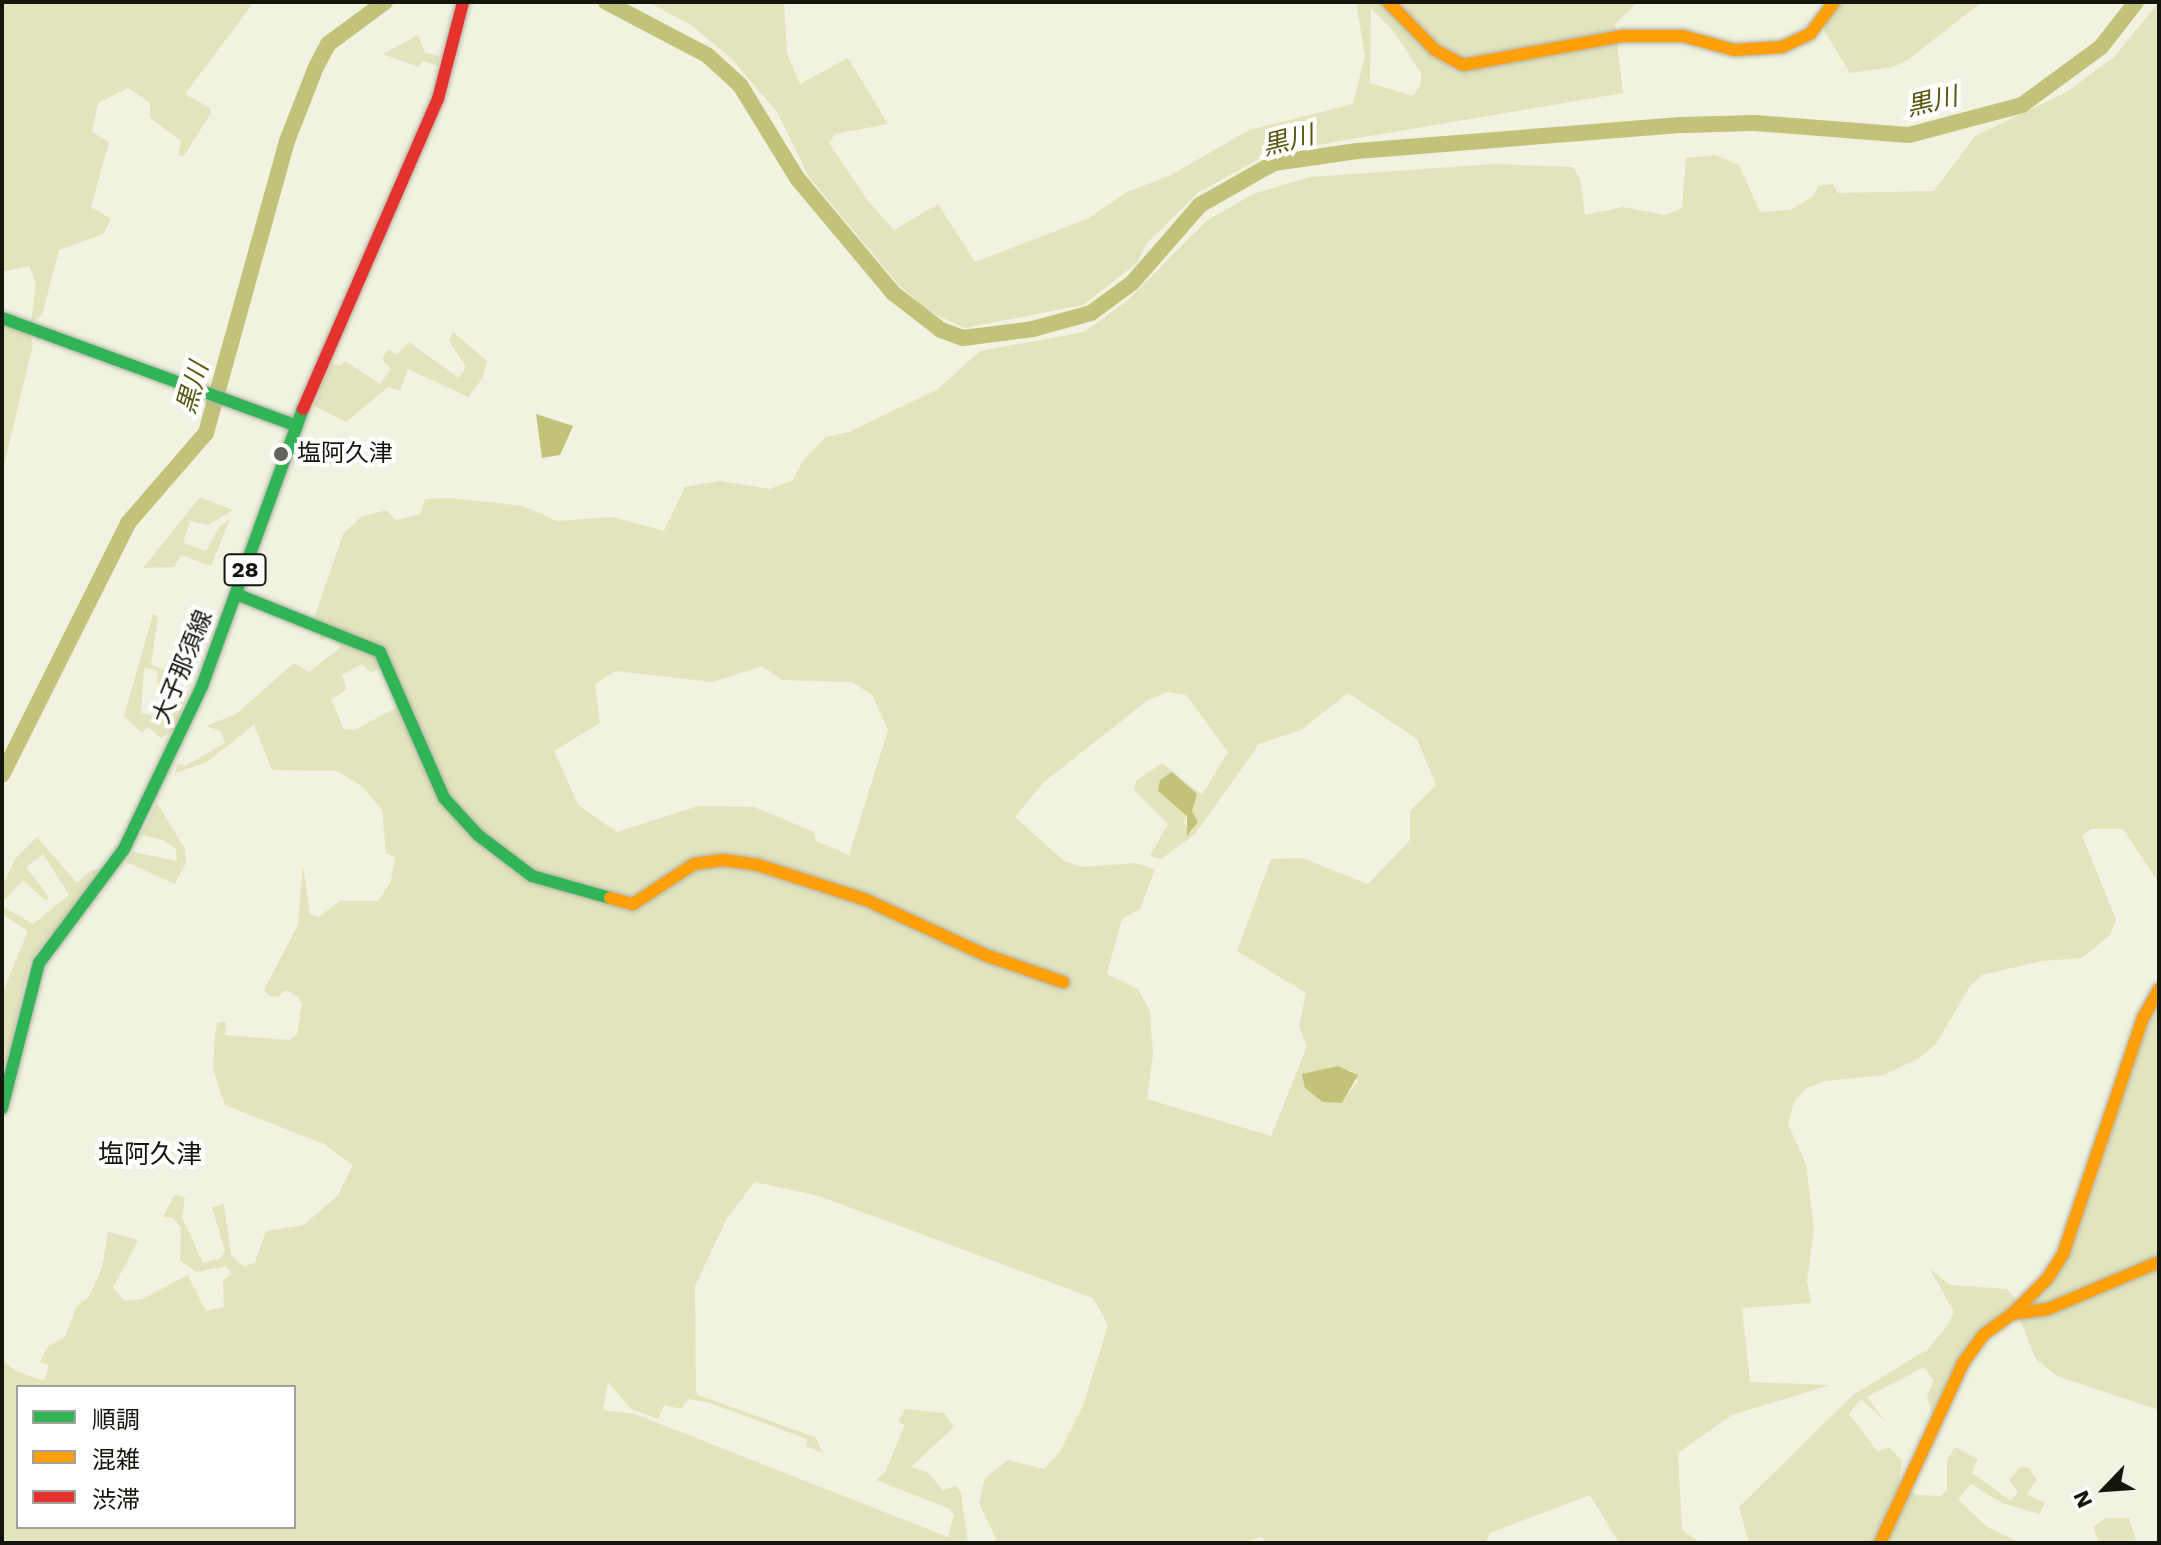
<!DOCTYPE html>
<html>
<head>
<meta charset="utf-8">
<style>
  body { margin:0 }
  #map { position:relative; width:2161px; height:1545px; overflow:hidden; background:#f1f2e1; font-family:"Work Sans","Noto Sans JP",sans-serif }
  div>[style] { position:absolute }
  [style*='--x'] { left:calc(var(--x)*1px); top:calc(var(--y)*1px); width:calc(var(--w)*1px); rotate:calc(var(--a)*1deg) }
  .green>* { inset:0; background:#e3e4bc }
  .water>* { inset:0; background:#c2c279 }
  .river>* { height:16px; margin:-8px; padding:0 8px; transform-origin:8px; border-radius:8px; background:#c2c279 }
  .roads { filter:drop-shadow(0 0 2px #b1b2a4) drop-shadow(0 0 2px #b1b2a4) }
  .fast>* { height:12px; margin:-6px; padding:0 6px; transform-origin:6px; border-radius:6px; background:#30b455 }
  .slow>* { height:12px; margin:-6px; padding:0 6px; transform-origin:6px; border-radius:6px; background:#ff9f0a }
  .jam>* { height:12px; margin:-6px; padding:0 6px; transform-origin:6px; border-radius:6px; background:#e5322d }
  .dots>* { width:22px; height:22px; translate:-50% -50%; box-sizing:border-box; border:4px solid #fff; border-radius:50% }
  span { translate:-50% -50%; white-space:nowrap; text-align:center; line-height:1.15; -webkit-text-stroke:8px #fff; paint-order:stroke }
  .shield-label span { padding:2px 6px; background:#fff; border:2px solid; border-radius:6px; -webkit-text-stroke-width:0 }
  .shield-label { font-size:22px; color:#15160b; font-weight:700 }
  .poi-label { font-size:24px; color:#15160b }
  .left { translate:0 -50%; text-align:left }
  .street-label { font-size:24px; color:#15160b }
  .water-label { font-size:26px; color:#58580f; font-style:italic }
  .neighbourhood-label { font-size:26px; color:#15160b }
  .frame { position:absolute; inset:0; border:4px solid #15160b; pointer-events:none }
  .legend { position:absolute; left:16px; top:1385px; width:280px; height:144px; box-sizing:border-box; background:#fff; border:2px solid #a1a29d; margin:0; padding:10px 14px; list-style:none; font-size:24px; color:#15160b }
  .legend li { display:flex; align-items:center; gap:16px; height:40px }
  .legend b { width:40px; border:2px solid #a1a29d }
  .north { position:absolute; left:2065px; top:1449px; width:80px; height:80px; -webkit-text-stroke:6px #fff; paint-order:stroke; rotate:245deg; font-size:22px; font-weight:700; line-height:32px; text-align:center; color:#15160b }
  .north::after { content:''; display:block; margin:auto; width:28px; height:36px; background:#15160b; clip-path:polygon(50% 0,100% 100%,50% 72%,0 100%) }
</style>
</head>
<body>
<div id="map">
  <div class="green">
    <div style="clip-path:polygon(2px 2px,254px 2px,185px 94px,210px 108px,211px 113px,184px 156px,178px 155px,181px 141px,150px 118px,150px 103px,128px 88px,98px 103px,92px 132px,109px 142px,91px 207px,111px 219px,103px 234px,59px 250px,42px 315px,31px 322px,36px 283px,29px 266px,2px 272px)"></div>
    <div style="clip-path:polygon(evenodd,648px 2px,784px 2px,787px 53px,800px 84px,848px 58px,888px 124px,835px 134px,829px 143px,868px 201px,894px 230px,938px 204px,975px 262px,1087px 219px,1127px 192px,1171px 175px,1249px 130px,1353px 104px,1365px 56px,1356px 2px,1638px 2px,1615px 24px,1623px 93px,1270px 153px,1199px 192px,1147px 243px,1137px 263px,1083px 305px,965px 328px,928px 311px,898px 284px,809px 177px,777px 112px,732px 59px,691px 25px,648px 2px,1371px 8px,1394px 32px,1421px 73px,1421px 84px,1413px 96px,1370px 83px,1371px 8px)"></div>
    <div style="clip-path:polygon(1838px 2px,1982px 2px,1909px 59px,1893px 67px,1850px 73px,1822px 27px)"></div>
    <div style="clip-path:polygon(evenodd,2159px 2px,2159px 883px,2123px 829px,2091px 829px,2082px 836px,2116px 919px,2110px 935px,2082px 958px,2042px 961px,1982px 975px,1970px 986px,1936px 1044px,1919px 1058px,1884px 1075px,1825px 1081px,1807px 1088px,1794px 1101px,1788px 1124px,1806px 1164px,1814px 1230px,1807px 1281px,1811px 1303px,1742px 1308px,1750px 1382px,1830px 1385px,1732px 1415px,1678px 1453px,1682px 1530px,1701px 1543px,1619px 1543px,1590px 1495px,1490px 1533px,1485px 1543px,1265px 1543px,1262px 1537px,1240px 1543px,992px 1543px,996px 1539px,979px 1503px,985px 1478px,1008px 1460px,1044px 1469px,1059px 1453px,1084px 1403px,1108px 1325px,1093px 1298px,819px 1196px,755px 1182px,727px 1218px,695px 1286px,696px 1389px,698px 1395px,815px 1437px,823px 1453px,806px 1446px,807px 1439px,710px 1403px,688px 1399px,681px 1409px,664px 1405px,658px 1419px,631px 1409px,608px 1382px,603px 1410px,635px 1414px,948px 1537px,954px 1515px,950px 1509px,876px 1480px,885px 1472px,905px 1425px,898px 1422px,905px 1409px,944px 1413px,954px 1427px,911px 1467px,927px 1472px,943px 1490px,956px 1486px,961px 1493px,968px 1543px,8px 1543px,2px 1536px,2px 1360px,16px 1371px,44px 1381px,49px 1365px,40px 1362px,48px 1346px,65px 1337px,77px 1306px,89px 1297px,102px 1268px,108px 1232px,138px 1240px,113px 1288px,125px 1301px,142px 1299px,188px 1275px,206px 1311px,224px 1307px,223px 1280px,232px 1274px,226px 1266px,197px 1272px,180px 1261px,181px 1228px,173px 1218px,163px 1217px,175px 1194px,185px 1198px,182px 1217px,203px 1263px,221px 1258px,225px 1251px,212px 1207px,224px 1204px,231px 1255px,244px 1267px,255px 1262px,266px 1231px,304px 1225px,338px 1195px,353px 1165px,324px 1144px,225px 1105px,213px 1069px,215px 1037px,217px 1023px,226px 1022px,225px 1035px,289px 1040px,297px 1034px,302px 1004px,297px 996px,285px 990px,278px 997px,269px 996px,264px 990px,298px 925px,303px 865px,310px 914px,319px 917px,340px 901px,378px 901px,391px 881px,395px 857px,386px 853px,382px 810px,362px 786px,337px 771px,272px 770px,254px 725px,207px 762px,175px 773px,178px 764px,185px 766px,225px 743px,221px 731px,206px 726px,236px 714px,294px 663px,309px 672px,341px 647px,328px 634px,321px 641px,315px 616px,343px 534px,361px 517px,387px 510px,395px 520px,421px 514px,425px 499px,450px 498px,523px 506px,557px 521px,613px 517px,664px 531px,685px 487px,719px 481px,770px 489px,793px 480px,802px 462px,826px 437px,849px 432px,938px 389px,980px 351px,1084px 332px,1127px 301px,1206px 221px,1253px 194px,1310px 177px,1494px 164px,1573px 167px,1580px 178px,1585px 215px,1623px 207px,1665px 215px,1682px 208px,1686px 158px,1716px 155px,1739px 165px,1760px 212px,1790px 210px,1814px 196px,1818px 186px,1833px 184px,1838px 193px,1934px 191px,1975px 136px,2065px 93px,2114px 57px,2159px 2px,362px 664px,371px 673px,381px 667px,400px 706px,354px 730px,344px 729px,331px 700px,347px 689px,342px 675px,362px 664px,2159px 2px,762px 666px,782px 680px,852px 682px,872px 695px,888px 730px,849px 855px,816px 841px,814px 832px,754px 807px,698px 806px,617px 832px,579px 806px,554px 751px,600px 723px,595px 684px,615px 671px,713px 682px,762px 666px,2159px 2px,1168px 692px,1186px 695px,1228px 752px,1202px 795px,1162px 763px,1136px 781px,1134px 790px,1168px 824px,1150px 856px,1161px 859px,1195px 834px,1259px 744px,1301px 730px,1348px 693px,1417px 739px,1436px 785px,1410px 811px,1410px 840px,1368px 884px,1302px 858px,1271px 859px,1237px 951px,1306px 993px,1299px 1027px,1307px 1046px,1271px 1136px,1147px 1099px,1153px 1055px,1150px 1011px,1138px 989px,1107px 974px,1122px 919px,1140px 909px,1155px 869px,1136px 863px,1082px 867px,1064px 861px,1015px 817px,1044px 782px,1148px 700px,1168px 692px,2159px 2px,1172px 772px,1197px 794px,1192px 811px,1198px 822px,1190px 834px,1184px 822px,1187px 816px,1173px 801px,1172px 772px,2159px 2px,1338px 1067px,1355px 1072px,1357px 1082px,1342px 1103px,1303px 1074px,1338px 1067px,2159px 2px,18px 1387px,294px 1387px,294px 1527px,18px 1527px,18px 1387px)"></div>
    <div style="clip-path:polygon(418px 35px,425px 53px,438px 55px,439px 66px,423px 61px,418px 67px,383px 54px)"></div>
    <div style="clip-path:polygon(2px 324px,29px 333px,33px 344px,2px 474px)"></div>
    <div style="clip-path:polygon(453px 332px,487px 361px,482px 379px,468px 397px,408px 369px,400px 391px,388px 387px,346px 422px,314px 406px,331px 363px,340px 366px,345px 361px,380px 384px,391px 369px,382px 359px,388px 349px,397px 355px,409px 342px,459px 378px,466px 367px,449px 341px)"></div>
    <div style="clip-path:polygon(200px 497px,233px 510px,208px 525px,190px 521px,183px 543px,206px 551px,219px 527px,230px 519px,211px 566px,181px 555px,174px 567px,143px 568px)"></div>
    <div style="clip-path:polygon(evenodd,153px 614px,158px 616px,151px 665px,165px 670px,171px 691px,186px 696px,177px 727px,161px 738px,148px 727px,142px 733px,124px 716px,153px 614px,144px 668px,157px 670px,158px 686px,172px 712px,165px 717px,141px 713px,144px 668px)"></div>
    <div style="clip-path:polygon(157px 803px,185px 849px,186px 863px,175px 884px,126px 862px,133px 852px,177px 861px,176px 849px,163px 840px,141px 835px)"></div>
    <div style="clip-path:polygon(37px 837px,77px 883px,90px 871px,104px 868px,29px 962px,2px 1083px,2px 994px,28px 931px,2px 914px,2px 906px,33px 924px,69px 895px,43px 854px,26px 867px,49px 897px,46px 901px,23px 880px,2px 903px,2px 887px,15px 859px)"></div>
    <div style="clip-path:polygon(2159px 993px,2157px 1241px,2159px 1410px,2057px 1376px,2035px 1358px,2020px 1319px,2028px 1301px,2059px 1271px)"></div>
    <div style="clip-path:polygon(1930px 1269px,1950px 1285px,2007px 1289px,2017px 1301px,1985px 1327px,1933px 1418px,1927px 1395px,1934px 1381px,1924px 1367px,1867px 1397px,1886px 1422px,1861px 1399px,1849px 1414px,1878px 1452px,1889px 1447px,1902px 1461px,1899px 1484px,1917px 1495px,1940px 1496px,1947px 1490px,1947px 1460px,1955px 1447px,1978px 1459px,1972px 1473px,2011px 1501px,2018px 1492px,2009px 1480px,2021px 1467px,2029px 1468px,2037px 1480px,2027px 1494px,2045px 1503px,2039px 1514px,2002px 1503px,1971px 1484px,1958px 1499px,1987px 1527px,2021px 1543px,1749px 1543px,1739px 1507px,1853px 1395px,1928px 1349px,1947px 1326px,1954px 1312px)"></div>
    <div style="clip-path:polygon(2106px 1518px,2129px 1518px,2136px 1540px,2099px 1543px,2093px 1527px)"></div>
  </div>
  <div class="water">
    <div style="clip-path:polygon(536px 414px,573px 426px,560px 455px,542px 458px)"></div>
    <div style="clip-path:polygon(1172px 772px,1197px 794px,1192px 811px,1198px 822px,1187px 836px,1187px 816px,1158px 791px,1160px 780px)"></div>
    <div style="clip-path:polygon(1338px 1066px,1358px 1075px,1342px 1103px,1323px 1102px,1305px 1088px,1302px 1074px)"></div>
  </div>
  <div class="river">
    <div style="--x:606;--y:2;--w:114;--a:27.7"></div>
    <div style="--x:707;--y:55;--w:45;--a:42.3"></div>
    <div style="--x:740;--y:85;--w:109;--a:58.5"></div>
    <div style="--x:797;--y:178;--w:150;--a:50.1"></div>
    <div style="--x:893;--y:293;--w:61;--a:37.6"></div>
    <div style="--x:941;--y:330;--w:23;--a:20"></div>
    <div style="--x:963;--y:338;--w:71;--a:-7.3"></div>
    <div style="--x:1033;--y:329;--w:60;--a:-15.4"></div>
    <div style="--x:1091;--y:313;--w:51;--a:-36.2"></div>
    <div style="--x:1132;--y:283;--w:103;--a:-48.9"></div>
    <div style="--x:1200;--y:205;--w:85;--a:-29.6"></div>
    <div style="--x:1274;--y:163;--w:84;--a:-8.2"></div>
    <div style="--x:1357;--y:151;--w:327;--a:-4.6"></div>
    <div style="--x:1683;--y:125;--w:72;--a:-1.6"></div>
    <div style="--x:1755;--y:123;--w:154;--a:4.5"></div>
    <div style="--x:1909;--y:135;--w:117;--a:-14.9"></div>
    <div style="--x:2022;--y:105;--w:98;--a:-36.3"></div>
    <div style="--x:2101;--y:47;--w:57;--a:-52.1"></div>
    <div style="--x:2;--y:775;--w:282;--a:-63.4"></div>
    <div style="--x:128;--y:523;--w:119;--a:-49.1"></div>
    <div style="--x:206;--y:433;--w:303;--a:-74.5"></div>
    <div style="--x:287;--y:141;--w:79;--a:-68.6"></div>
    <div style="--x:316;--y:67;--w:26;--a:-62"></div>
    <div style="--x:328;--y:44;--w:71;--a:-36.4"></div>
  </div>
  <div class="roads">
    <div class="fast">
      <div style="--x:2;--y:318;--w:314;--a:20.1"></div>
      <div style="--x:236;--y:594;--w:155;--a:21.9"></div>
      <div style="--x:380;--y:652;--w:159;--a:66.3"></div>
      <div style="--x:444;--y:798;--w:50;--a:47.4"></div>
      <div style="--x:478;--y:835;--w:68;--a:37.2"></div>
      <div style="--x:532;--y:876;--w:81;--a:15.8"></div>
      <div style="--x:2;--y:1108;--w:150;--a:-75.7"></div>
      <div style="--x:39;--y:963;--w:142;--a:-53.3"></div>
      <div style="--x:124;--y:849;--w:181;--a:-64.4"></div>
      <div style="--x:202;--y:686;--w:295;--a:-70"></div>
    </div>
    <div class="slow">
      <div style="--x:1388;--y:2;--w:67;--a:45.6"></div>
      <div style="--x:1435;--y:50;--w:32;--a:28"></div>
      <div style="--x:1463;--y:65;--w:163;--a:-10.3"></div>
      <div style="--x:1623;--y:36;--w:60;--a:0"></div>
      <div style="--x:1683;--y:36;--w:53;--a:15.4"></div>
      <div style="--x:1734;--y:50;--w:48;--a:-3.6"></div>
      <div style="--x:1782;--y:47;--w:31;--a:-25"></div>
      <div style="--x:1810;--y:34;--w:40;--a:-53"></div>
      <div style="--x:610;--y:898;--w:24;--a:15"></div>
      <div style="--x:633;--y:904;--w:73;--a:-33.3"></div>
      <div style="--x:694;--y:864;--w:29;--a:-8"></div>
      <div style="--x:723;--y:860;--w:35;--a:8"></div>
      <div style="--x:758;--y:865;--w:111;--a:17.8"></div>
      <div style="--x:864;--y:899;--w:133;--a:24.8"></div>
      <div style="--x:985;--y:955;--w:83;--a:19.1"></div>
      <div style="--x:2012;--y:1314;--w:49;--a:-45"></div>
      <div style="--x:2047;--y:1279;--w:30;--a:-57"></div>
      <div style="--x:2063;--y:1254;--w:249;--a:-71.3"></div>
      <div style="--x:2143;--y:1018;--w:33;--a:-61"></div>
      <div style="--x:1880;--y:1543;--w:198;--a:-65.2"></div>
      <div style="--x:1963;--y:1363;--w:34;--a:-54"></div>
      <div style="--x:1983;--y:1335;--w:36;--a:-36"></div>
      <div style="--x:2012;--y:1314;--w:36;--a:-8"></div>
      <div style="--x:2048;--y:1309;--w:121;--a:-22.9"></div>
    </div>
    <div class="jam">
      <div style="--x:303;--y:409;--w:338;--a:-66.5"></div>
      <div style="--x:438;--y:99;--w:100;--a:-75.5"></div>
    </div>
  </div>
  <div class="dots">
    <div style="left:281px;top:454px;background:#626356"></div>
  </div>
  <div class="shield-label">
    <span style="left:245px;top:570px">28</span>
  </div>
  <div class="poi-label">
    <span class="left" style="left:297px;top:454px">塩阿久津</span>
  </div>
  <div class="street-label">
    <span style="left:183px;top:667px;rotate:-68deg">大子那須線</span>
  </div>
  <div class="water-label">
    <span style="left:1932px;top:102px;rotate:-13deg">黒川</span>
    <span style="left:1288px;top:141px;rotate:-14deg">黒川</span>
    <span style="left:193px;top:388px;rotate:-74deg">黒川</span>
  </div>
  <div class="neighbourhood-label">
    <span style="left:150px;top:1155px">塩阿久津</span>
  </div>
  <div class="frame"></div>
  <ul class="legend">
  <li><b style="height:10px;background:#30b455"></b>順調</li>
  <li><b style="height:10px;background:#ff9f0a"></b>混雑</li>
  <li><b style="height:10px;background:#e5322d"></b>渋滞</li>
  </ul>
  <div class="north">N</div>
</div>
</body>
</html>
